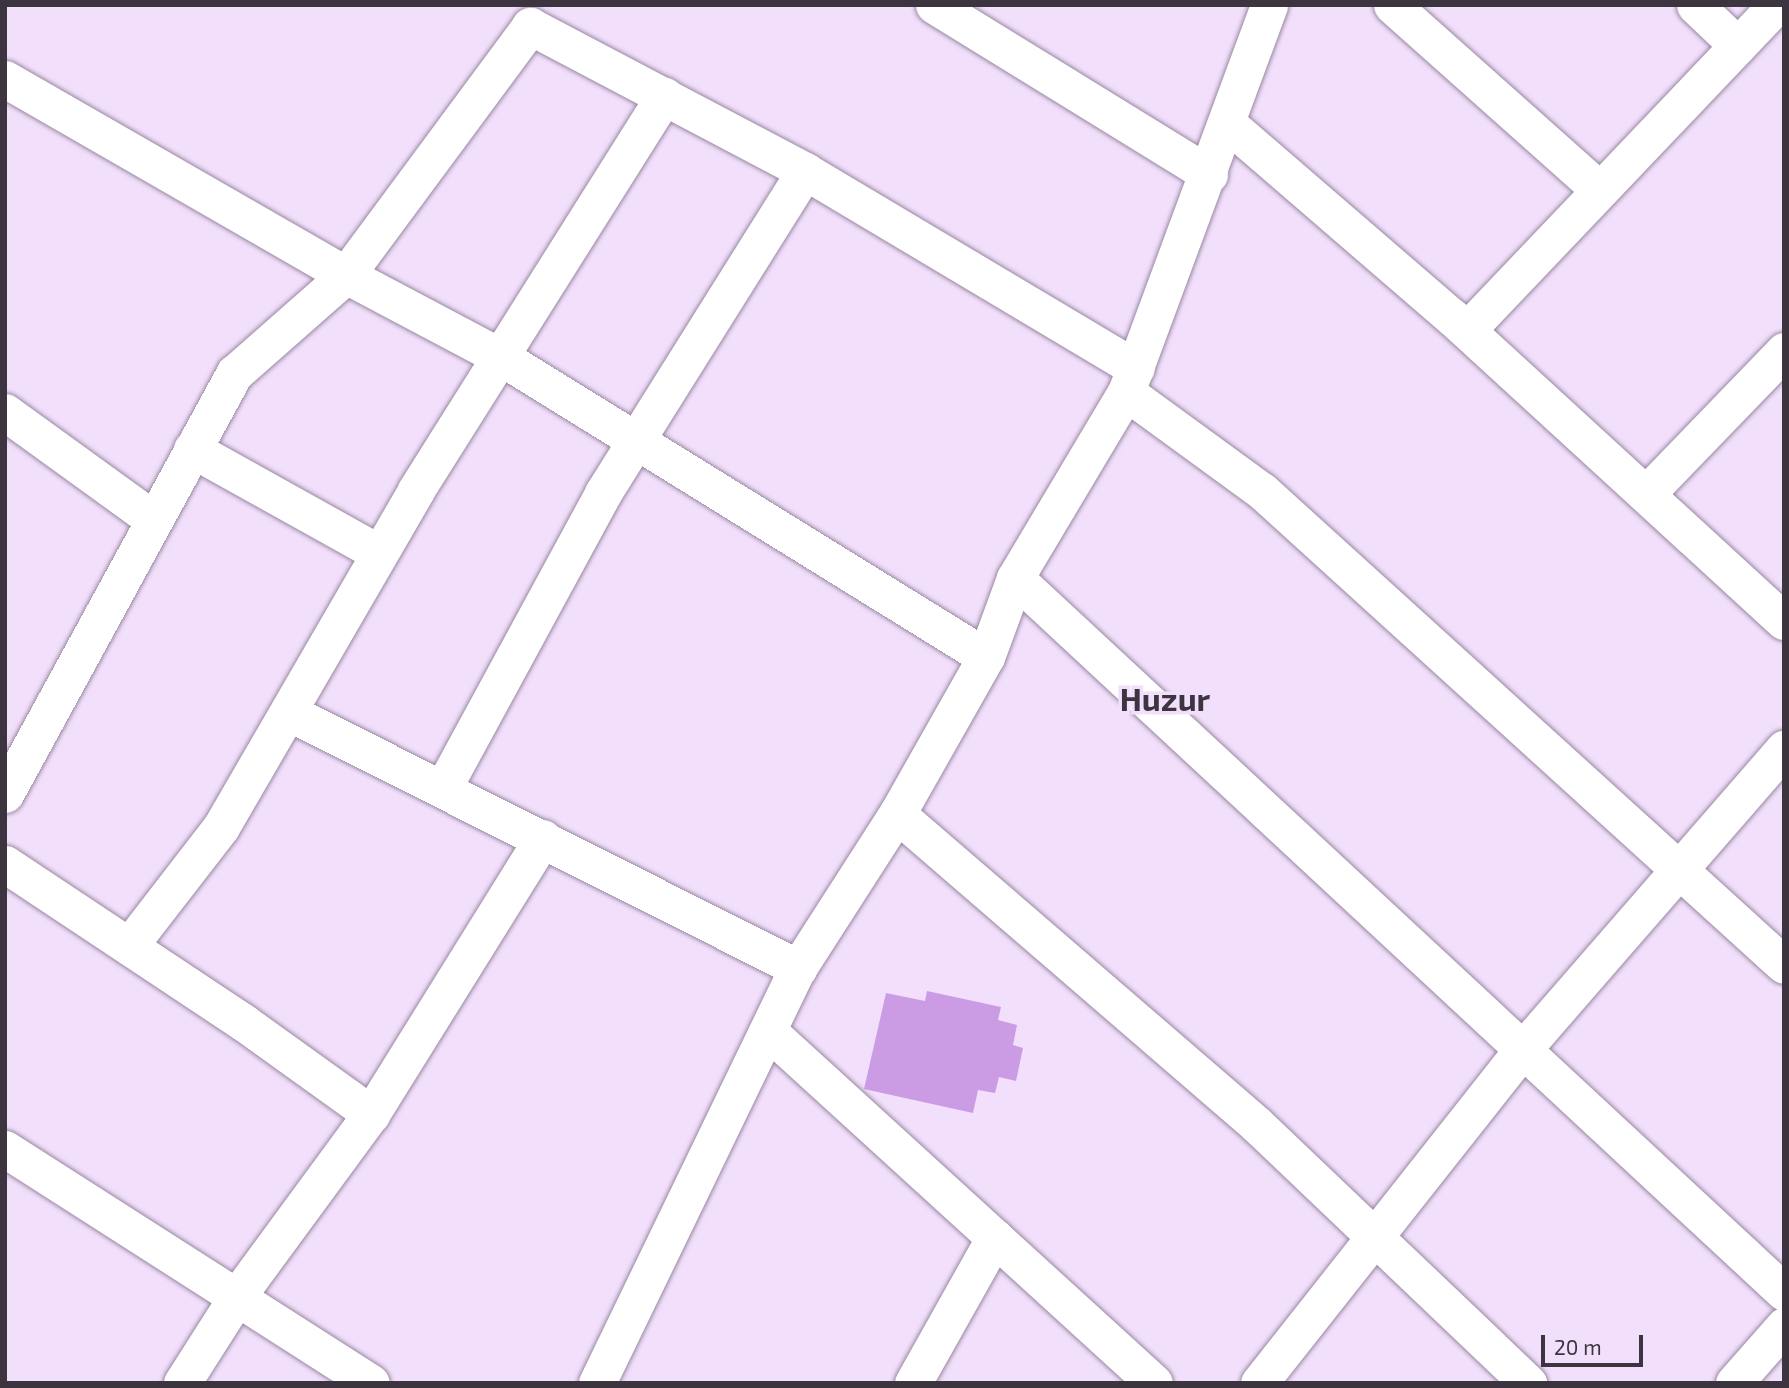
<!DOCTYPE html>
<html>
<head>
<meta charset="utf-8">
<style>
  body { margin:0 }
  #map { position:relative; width:1789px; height:1388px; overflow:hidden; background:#f1dffb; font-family:"Exo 2",sans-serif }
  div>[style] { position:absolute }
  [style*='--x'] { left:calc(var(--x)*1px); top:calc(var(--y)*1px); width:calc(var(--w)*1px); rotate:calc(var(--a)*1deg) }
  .building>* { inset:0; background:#cb9ce3 }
  .roads { filter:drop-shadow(0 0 2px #9988a2) drop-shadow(0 0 2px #9988a2) }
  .street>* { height:37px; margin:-18.5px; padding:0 18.5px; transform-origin:18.5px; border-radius:18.5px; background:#fff }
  span { translate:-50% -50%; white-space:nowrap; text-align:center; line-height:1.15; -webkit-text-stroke:7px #f1dffb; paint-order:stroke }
  .district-label { font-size:32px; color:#3c3540; font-weight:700 }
  .frame { position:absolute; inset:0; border:7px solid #3c3540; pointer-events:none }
  .scale { position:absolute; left:1541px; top:1335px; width:102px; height:32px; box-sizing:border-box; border:4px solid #3c3540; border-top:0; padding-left:9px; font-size:21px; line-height:24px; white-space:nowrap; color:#3c3540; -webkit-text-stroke:5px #f1dffb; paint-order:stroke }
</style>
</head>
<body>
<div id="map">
  <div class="building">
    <div style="clip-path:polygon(927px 991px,1001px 1007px,998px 1020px,1017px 1025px,1013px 1045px,1023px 1048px,1016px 1081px,999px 1077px,995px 1093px,978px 1090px,973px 1113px,864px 1089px,886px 993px,925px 1001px)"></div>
  </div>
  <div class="roads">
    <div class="street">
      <div style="--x:934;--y:5;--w:323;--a:31.6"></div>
      <div style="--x:1392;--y:5;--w:278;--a:41.7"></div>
      <div style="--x:1695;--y:5;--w:59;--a:43.6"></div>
      <div style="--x:5;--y:79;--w:393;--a:29.9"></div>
      <div style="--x:346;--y:275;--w:175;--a:27.9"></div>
      <div style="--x:501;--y:357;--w:570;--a:31.74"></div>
      <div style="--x:1227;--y:123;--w:297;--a:40.8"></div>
      <div style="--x:1452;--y:317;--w:450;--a:42.5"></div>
      <div style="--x:1467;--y:330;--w:449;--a:-46.4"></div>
      <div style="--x:1126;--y:392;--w:168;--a:36.1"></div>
      <div style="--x:1262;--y:491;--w:705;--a:42.24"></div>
      <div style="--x:5;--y:412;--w:183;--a:35.9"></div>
      <div style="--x:192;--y:449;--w:214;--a:29.1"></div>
      <div style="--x:1646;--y:494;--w:199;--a:-46"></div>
      <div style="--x:1015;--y:578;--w:1049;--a:42.88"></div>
      <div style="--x:288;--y:712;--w:571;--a:26.65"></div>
      <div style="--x:443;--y:788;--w:336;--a:-61.5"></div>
      <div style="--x:603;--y:493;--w:380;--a:-57.9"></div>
      <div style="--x:5;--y:794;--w:480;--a:-61.4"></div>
      <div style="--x:235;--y:373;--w:148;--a:-41.4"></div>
      <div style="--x:346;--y:275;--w:310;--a:-53.5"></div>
      <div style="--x:530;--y:26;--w:311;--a:27.8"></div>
      <div style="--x:805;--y:171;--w:385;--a:30.8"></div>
      <div style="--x:897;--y:814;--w:474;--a:40.8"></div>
      <div style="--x:1256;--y:1124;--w:376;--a:43.6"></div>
      <div style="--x:5;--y:864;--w:286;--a:33.6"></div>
      <div style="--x:243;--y:1022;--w:158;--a:35.7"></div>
      <div style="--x:129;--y:946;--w:150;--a:-52.3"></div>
      <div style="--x:221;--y:827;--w:389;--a:-59.9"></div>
      <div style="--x:416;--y:490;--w:466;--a:-57.8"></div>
      <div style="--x:768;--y:1031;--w:522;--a:42.36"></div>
      <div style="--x:5;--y:1149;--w:434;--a:32.6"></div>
      <div style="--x:182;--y:1383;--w:104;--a:-57.5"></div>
      <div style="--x:238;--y:1295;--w:225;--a:-53.7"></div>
      <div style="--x:371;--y:1114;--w:325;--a:-58.1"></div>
      <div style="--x:597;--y:1383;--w:461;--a:-64.2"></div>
      <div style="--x:798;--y:968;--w:183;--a:-57.3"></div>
      <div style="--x:897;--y:814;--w:180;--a:-60.5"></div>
      <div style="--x:986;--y:657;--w:84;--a:-69.8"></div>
      <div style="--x:1015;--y:578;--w:217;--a:-59.2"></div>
      <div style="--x:1126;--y:392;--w:413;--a:-69.7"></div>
      <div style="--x:913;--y:1383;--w:167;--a:-60.7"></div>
      <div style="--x:1259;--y:1383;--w:426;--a:-51.7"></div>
      <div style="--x:1523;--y:1049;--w:398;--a:-49"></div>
      <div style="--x:1734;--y:1383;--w:76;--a:-48.7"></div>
    </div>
  </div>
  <div class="district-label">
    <span style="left:1165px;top:698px">Huzur</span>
  </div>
  <div class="frame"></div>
  <div class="scale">20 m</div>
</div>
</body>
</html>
